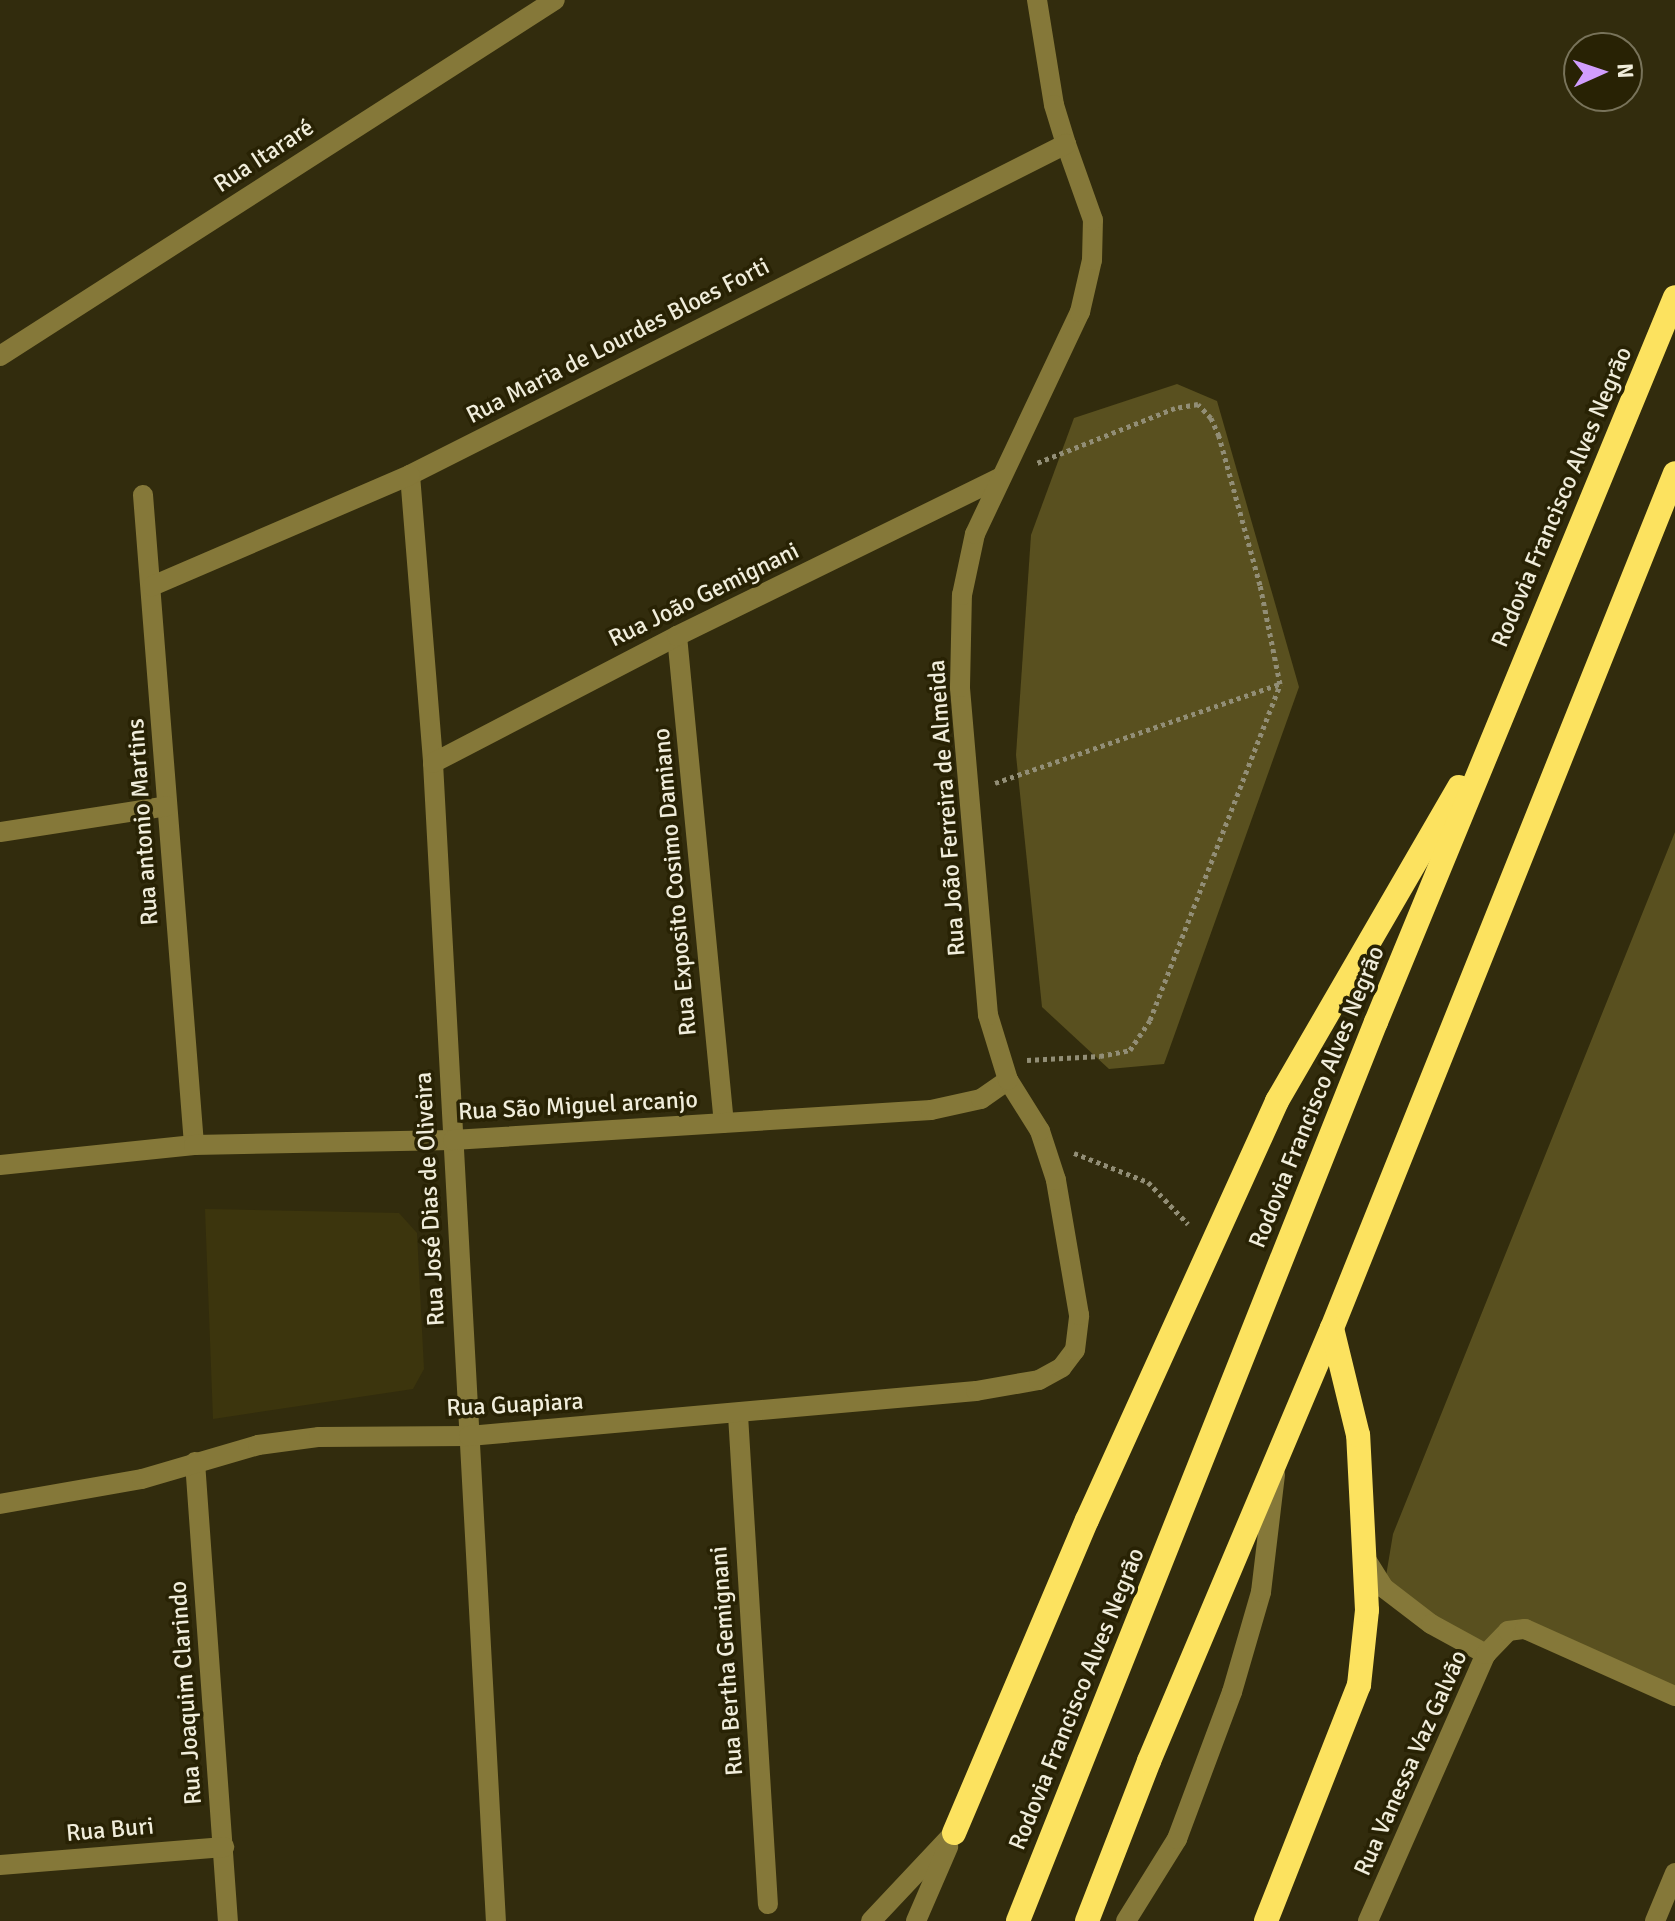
<!DOCTYPE html>
<html>
<head>
<meta charset="utf-8">
<style>
  body { margin:0 }
  #map { position:relative; width:1675px; height:1921px; overflow:hidden; background:#322c0d; font-family:Signika,sans-serif }
  div>[style] { position:absolute }
  [style*='--x'] { left:calc(var(--x)*1px); top:calc(var(--y)*1px); width:calc(var(--w)*1px); rotate:calc(var(--a)*1deg) }
  .built>* { inset:0; background:#3c350d }
  .green>* { inset:0; background:#59501f }
  .path>* { height:5px; margin-top:-2.5px; transform-origin:0; background:repeating-linear-gradient(90deg,#928e76 0 4px,transparent 0 8px) }
  .minor>* { height:20px; margin:-10px; padding:0 10px; transform-origin:10px; border-radius:10px; background:#857839 }
  .highway>* { height:24px; margin:-12px; padding:0 12px; transform-origin:12px; border-radius:12px; background:#fce25f }
  span { translate:-50% -50%; white-space:nowrap; text-align:center; line-height:1.15; -webkit-text-stroke:7px #282204; paint-order:stroke }
  .street-label { font-size:24px; color:#f0eddb }
  .north { position:absolute; left:1563px; top:32px; width:80px; height:80px; box-sizing:border-box; background:#282204; border:2px solid #78735a; border-radius:50%; rotate:87deg; font-size:22px; font-weight:700; line-height:32px; text-align:center; color:#f0eddb }
  .north::after { content:''; display:block; margin:auto; width:28px; height:36px; background:#d19dfe; clip-path:polygon(50% 0,100% 100%,50% 72%,0 100%) }
</style>
</head>
<body>
<div id="map">
  <div class="built">
    <div style="clip-path:polygon(205px 1209px,399px 1213px,417px 1233px,424px 1369px,413px 1389px,213px 1419px)"></div>
  </div>
  <div class="green">
    <div style="clip-path:polygon(1177px 384px,1217px 401px,1299px 687px,1164px 1064px,1109px 1069px,1042px 1007px,1016px 755px,1031px 535px,1074px 418px)"></div>
    <div style="clip-path:polygon(1675px 832px,1675px 1696px,1525px 1629px,1486px 1654px,1384px 1588px,1393px 1534px)"></div>
  </div>
  <div class="path">
    <div style="--x:995;--y:783;--w:302;--a:-19.2"></div>
    <div style="--x:1027;--y:1060;--w:73;--a:-3.1"></div>
    <div style="--x:1100;--y:1056;--w:31;--a:-11"></div>
    <div style="--x:1130;--y:1050;--w:36;--a:-56"></div>
    <div style="--x:1150;--y:1020;--w:360;--a:-68.8"></div>
    <div style="--x:1280;--y:684;--w:101;--a:-101.4"></div>
    <div style="--x:1260;--y:585;--w:155;--a:-105.4"></div>
    <div style="--x:1219;--y:436;--w:20;--a:-114"></div>
    <div style="--x:1211;--y:418;--w:19;--a:-133"></div>
    <div style="--x:1198;--y:404;--w:23;--a:170"></div>
    <div style="--x:1175;--y:408;--w:149;--a:158.3"></div>
    <div style="--x:1074;--y:1153;--w:79;--a:21.4"></div>
    <div style="--x:1148;--y:1182;--w:58;--a:46.4"></div>
  </div>
  <div class="minor">
    <div style="--x:1037;--y:0;--w:106;--a:80.8"></div>
    <div style="--x:1054;--y:105;--w:41;--a:72.9"></div>
    <div style="--x:0;--y:356;--w:659;--a:-32.68"></div>
    <div style="--x:410;--y:475;--w:289;--a:85.4"></div>
    <div style="--x:433;--y:763;--w:1160;--a:86.89"></div>
    <div style="--x:143;--y:495;--w:652;--a:85.51"></div>
    <div style="--x:677;--y:636;--w:489;--a:84.5"></div>
    <div style="--x:433;--y:763;--w:275;--a:-27.5"></div>
    <div style="--x:677;--y:636;--w:359;--a:-26.1"></div>
    <div style="--x:0;--y:832;--w:169;--a:-8.8"></div>
    <div style="--x:0;--y:1165;--w:195;--a:-5.9"></div>
    <div style="--x:194;--y:1145;--w:259;--a:-1.1"></div>
    <div style="--x:453;--y:1140;--w:479;--a:-3.6"></div>
    <div style="--x:931;--y:1110;--w:51;--a:-12.4"></div>
    <div style="--x:981;--y:1099;--w:33;--a:-35"></div>
    <div style="--x:738;--y:1415;--w:490;--a:86.5"></div>
    <div style="--x:195;--y:1462;--w:460;--a:85.9"></div>
    <div style="--x:0;--y:1504;--w:144;--a:-10"></div>
    <div style="--x:142;--y:1479;--w:121;--a:-16.3"></div>
    <div style="--x:258;--y:1445;--w:62;--a:-7.5"></div>
    <div style="--x:319;--y:1437;--w:150;--a:-0.4"></div>
    <div style="--x:469;--y:1436;--w:509;--a:-5.07"></div>
    <div style="--x:976;--y:1391;--w:64;--a:-9.9"></div>
    <div style="--x:1039;--y:1380;--w:26;--a:-29"></div>
    <div style="--x:1062;--y:1367;--w:21;--a:-53"></div>
    <div style="--x:1075;--y:1350;--w:35;--a:-83"></div>
    <div style="--x:1079;--y:1315;--w:137;--a:-99.7"></div>
    <div style="--x:1056;--y:1180;--w:52;--a:-108.1"></div>
    <div style="--x:1040;--y:1131;--w:60;--a:-122.1"></div>
    <div style="--x:1008;--y:1080;--w:68;--a:-107.1"></div>
    <div style="--x:988;--y:1015;--w:329;--a:-94.9"></div>
    <div style="--x:960;--y:687;--w:92;--a:-88.8"></div>
    <div style="--x:962;--y:595;--w:62;--a:-78"></div>
    <div style="--x:975;--y:534;--w:246;--a:-64.7"></div>
    <div style="--x:1080;--y:312;--w:53;--a:-77"></div>
    <div style="--x:1092;--y:260;--w:40;--a:-88.6"></div>
    <div style="--x:1093;--y:220;--w:81;--a:-109.6"></div>
    <div style="--x:1066;--y:144;--w:735;--a:153.23"></div>
    <div style="--x:410;--y:475;--w:281;--a:156.7"></div>
    <div style="--x:1367;--y:1561;--w:32;--a:58"></div>
    <div style="--x:1384;--y:1588;--w:59;--a:37.5"></div>
    <div style="--x:1431;--y:1624;--w:63;--a:28.6"></div>
    <div style="--x:0;--y:1865;--w:225;--a:-4.6"></div>
    <div style="--x:871;--y:1921;--w:121;--a:-46.7"></div>
    <div style="--x:916;--y:1921;--w:81;--a:-66.6"></div>
    <div style="--x:1126;--y:1921;--w:97;--a:-58.1"></div>
    <div style="--x:1177;--y:1839;--w:157;--a:-69.5"></div>
    <div style="--x:1232;--y:1692;--w:104;--a:-73.8"></div>
    <div style="--x:1261;--y:1592;--w:118;--a:-83.2"></div>
    <div style="--x:1368;--y:1921;--w:292;--a:-66.2"></div>
    <div style="--x:1486;--y:1654;--w:32;--a:-46"></div>
    <div style="--x:1508;--y:1631;--w:17;--a:-7"></div>
    <div style="--x:1525;--y:1629;--w:164;--a:24.1"></div>
    <div style="--x:1655;--y:1921;--w:52;--a:-67.4"></div>
  </div>
  <div class="highway">
    <div style="--x:954;--y:1833;--w:340;--a:-67"></div>
    <div style="--x:1087;--y:1520;--w:460;--a:-65.6"></div>
    <div style="--x:1277;--y:1101;--w:363;--a:-59.9"></div>
    <div style="--x:1018;--y:1921;--w:968;--a:-68.29"></div>
    <div style="--x:1376;--y:1022;--w:784;--a:-67.59"></div>
    <div style="--x:1087;--y:1921;--w:172;--a:-68.8"></div>
    <div style="--x:1149;--y:1761;--w:470;--a:-67.1"></div>
    <div style="--x:1332;--y:1328;--w:921;--a:-68.14"></div>
    <div style="--x:1266;--y:1921;--w:254;--a:-68.5"></div>
    <div style="--x:1359;--y:1685;--w:75;--a:-83.9"></div>
    <div style="--x:1367;--y:1610;--w:175;--a:-92.9"></div>
    <div style="--x:1358;--y:1435;--w:110;--a:-103.7"></div>
  </div>
  <div class="street-label">
    <span style="left:264px;top:156px;rotate:-33deg">Rua Itararé</span>
    <span style="left:618px;top:341px;rotate:-27deg">Rua Maria de Lourdes Bloes Forti</span>
    <span style="left:1562px;top:497px;rotate:-67deg">Rodovia Francisco Alves Negrão</span>
    <span style="left:704px;top:595px;rotate:-26deg">Rua João Gemignani</span>
    <span style="left:947px;top:808px;rotate:-94deg">Rua João Ferreira de Almeida</span>
    <span style="left:143px;top:822px;rotate:-94deg">Rua antonio Martins</span>
    <span style="left:675px;top:882px;rotate:-95deg">Rua Exposito Cosimo Damiano</span>
    <span style="left:1317px;top:1097px;rotate:-68deg">Rodovia Francisco Alves Negrão</span>
    <span style="left:578px;top:1106px;rotate:-3deg">Rua São Miguel arcanjo</span>
    <span style="left:430px;top:1199px;rotate:-93deg">Rua José Dias de Oliveira</span>
    <span style="left:515px;top:1405px;rotate:-3deg">Rua Guapiara</span>
    <span style="left:727px;top:1661px;rotate:-94deg">Rua Bertha Gemignani</span>
    <span style="left:186px;top:1693px;rotate:-94deg">Rua Joaquim Clarindo</span>
    <span style="left:1077px;top:1699px;rotate:-68deg">Rodovia Francisco Alves Negrão</span>
    <span style="left:1411px;top:1763px;rotate:-66deg">Rua Vanessa Vaz Galvão</span>
    <span style="left:110px;top:1830px;rotate:-5deg">Rua Buri</span>
  </div>
  <div class="north">N</div>
</div>
</body>
</html>
